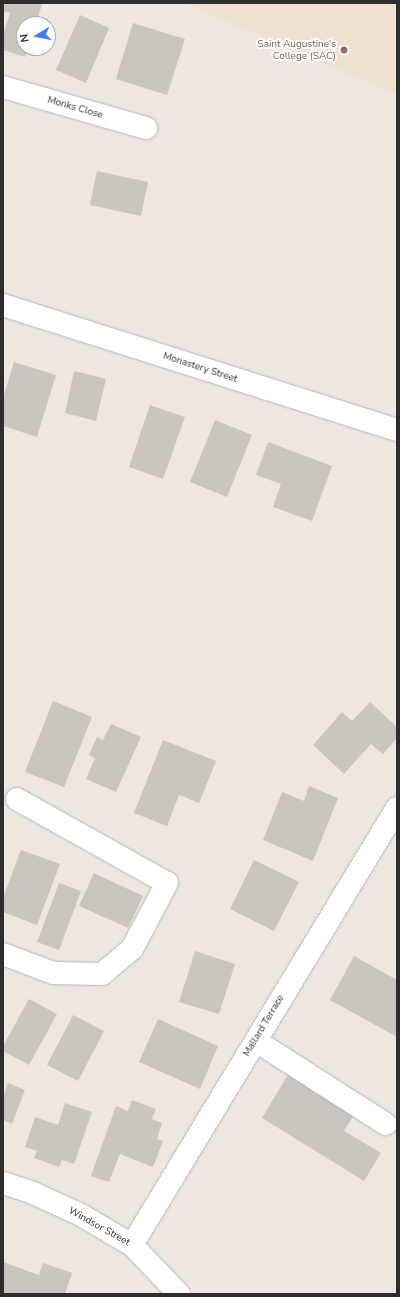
<!DOCTYPE html>
<html>
<head>
<meta charset="utf-8">
<style>
  body { margin:0 }
  #map { position:relative; width:400px; height:1297px; overflow:hidden; background:#eee7e0; font-family:"Nunito Sans",sans-serif }
  div>[style] { position:absolute }
  [style*='--x'] { left:calc(var(--x)*1px); top:calc(var(--y)*1px); width:calc(var(--w)*1px); rotate:calc(var(--a)*1deg) }
  .education>* { inset:0; background:#efe1d0 }
  .building>* { inset:0; background:#cac5be }
  .roads { filter:drop-shadow(0 0 1px #b3b7c0) drop-shadow(0 0 1px #b3b7c0) }
  .minor>* { height:22px; margin:-11px; padding:0 11px; transform-origin:11px; border-radius:11px; background:#fff }
  .dots>* { width:11px; height:11px; translate:-50% -50%; box-sizing:border-box; border:2px solid #fff; border-radius:50% }
  span { translate:-50% -50%; white-space:nowrap; text-align:center; line-height:1.15; -webkit-text-stroke:4px #fff; paint-order:stroke }
  .education-label { font-size:10px; color:#785e54 }
  .right { translate:-100% -50%; text-align:right }
  .street-label { font-size:10px; color:#2d2d2d }
  .frame { position:absolute; inset:0; border:4px solid #2d2d2d; pointer-events:none }
  .north { position:absolute; left:16px; top:16px; width:40px; height:40px; box-sizing:border-box; background:#fff; border:1px solid #ababab; border-radius:50%; rotate:260deg; font-size:11px; font-weight:700; line-height:16px; text-align:center; color:#2d2d2d }
  .north::after { content:''; display:block; margin:auto; width:14px; height:18px; background:#437bf8; clip-path:polygon(50% 0,100% 100%,50% 72%,0 100%) }
</style>
</head>
<body>
<div id="map">
  <div class="education">
    <div style="clip-path:polygon(181px 3px,397px 3px,397px 95px,185px 4px)"></div>
  </div>
  <div class="building">
    <div style="clip-path:polygon(5px 3px,42px 4px,36px 24px,24px 24px,24px 48px,28px 48px,25px 57px,3px 50px,3px 35px,10px 13px,3px 11px)"></div>
    <div style="clip-path:polygon(80px 15px,109px 28px,86px 83px,56px 70px)"></div>
    <div style="clip-path:polygon(133px 23px,185px 39px,167px 95px,116px 79px)"></div>
    <div style="clip-path:polygon(97px 171px,148px 182px,141px 216px,90px 205px)"></div>
    <div style="clip-path:polygon(14px 362px,56px 375px,37px 437px,3px 426px,3px 398px)"></div>
    <div style="clip-path:polygon(74px 371px,106px 379px,96px 421px,65px 413px)"></div>
    <div style="clip-path:polygon(150px 405px,185px 417px,163px 479px,129px 467px)"></div>
    <div style="clip-path:polygon(215px 420px,252px 435px,227px 497px,190px 482px)"></div>
    <div style="clip-path:polygon(268px 442px,332px 466px,312px 521px,273px 507px,281px 484px,256px 475px)"></div>
    <div style="clip-path:polygon(53px 701px,92px 717px,64px 787px,25px 772px)"></div>
    <div style="clip-path:polygon(370px 702px,397px 727px,397px 738px,383px 754px,371px 744px,344px 774px,313px 745px,342px 712px,352px 721px)"></div>
    <div style="clip-path:polygon(111px 724px,141px 737px,116px 792px,86px 779px,95px 758px,89px 755px,97px 737px,103px 740px)"></div>
    <div style="clip-path:polygon(163px 740px,216px 761px,199px 803px,179px 795px,167px 826px,134px 813px)"></div>
    <div style="clip-path:polygon(309px 786px,338px 798px,313px 861px,263px 840px,282px 792px,304px 801px)"></div>
    <div style="clip-path:polygon(21px 850px,60px 864px,37px 925px,3px 912px,3px 898px)"></div>
    <div style="clip-path:polygon(254px 860px,299px 882px,274px 931px,230px 909px)"></div>
    <div style="clip-path:polygon(94px 873px,143px 896px,128px 928px,79px 906px)"></div>
    <div style="clip-path:polygon(59px 883px,81px 891px,59px 950px,37px 942px)"></div>
    <div style="clip-path:polygon(195px 951px,235px 964px,219px 1014px,179px 1002px)"></div>
    <div style="clip-path:polygon(354px 956px,397px 980px,397px 1037px,330px 1000px)"></div>
    <div style="clip-path:polygon(29px 999px,57px 1014px,29px 1065px,3px 1051px,3px 1046px)"></div>
    <div style="clip-path:polygon(73px 1015px,104px 1031px,78px 1081px,47px 1065px)"></div>
    <div style="clip-path:polygon(158px 1019px,218px 1046px,200px 1089px,139px 1062px)"></div>
    <div style="clip-path:polygon(289px 1073px,355px 1113px,344px 1131px,381px 1153px,364px 1181px,262px 1118px)"></div>
    <div style="clip-path:polygon(8px 1083px,25px 1090px,12px 1124px,3px 1120px,3px 1098px)"></div>
    <div style="clip-path:polygon(132px 1100px,156px 1109px,152px 1119px,162px 1123px,157px 1139px,163px 1141px,153px 1167px,120px 1154px,109px 1182px,91px 1176px,116px 1106px,128px 1111px)"></div>
    <div style="clip-path:polygon(65px 1103px,92px 1112px,74px 1164px,62px 1160px,59px 1167px,34px 1158px,37px 1151px,25px 1147px,35px 1117px,58px 1125px)"></div>
    <div style="clip-path:polygon(3px 1262px,39px 1275px,43px 1263px,72px 1273px,65px 1294px,3px 1294px)"></div>
  </div>
  <div class="roads">
    <div class="minor">
      <div style="--x:3;--y:87;--w:149;--a:16"></div>
      <div style="--x:3;--y:305;--w:413;--a:17.6"></div>
      <div style="--x:3;--y:954;--w:53;--a:20.8"></div>
      <div style="--x:53;--y:973;--w:49;--a:1.2"></div>
      <div style="--x:102;--y:974;--w:39;--a:-40"></div>
      <div style="--x:132;--y:949;--w:75;--a:-62.1"></div>
      <div style="--x:167;--y:883;--w:172;--a:-150.8"></div>
      <div style="--x:256;--y:1041;--w:154;--a:32.6"></div>
      <div style="--x:3;--y:1183;--w:32;--a:18"></div>
      <div style="--x:33;--y:1193;--w:53;--a:24.6"></div>
      <div style="--x:81;--y:1215;--w:59;--a:30.5"></div>
      <div style="--x:132;--y:1245;--w:68;--a:46.2"></div>
      <div style="--x:132;--y:1245;--w:511;--a:-58.77"></div>
    </div>
  </div>
  <div class="dots">
    <div style="left:344px;top:50px;background:#8d6e63"></div>
  </div>
  <div class="education-label">
    <span class="right" style="left:336px;top:50px">Saint Augustine's<br>College (SAC)</span>
  </div>
  <div class="street-label">
    <span style="left:75px;top:108px;rotate:16deg">Monks Close</span>
    <span style="left:200px;top:368px;rotate:18deg">Monastery Street</span>
    <span style="left:264px;top:1026px;rotate:-59deg">Mallard Terrace</span>
    <span style="left:99px;top:1227px;rotate:29deg">Windsor Street</span>
  </div>
  <div class="frame"></div>
  <div class="north">N</div>
</div>
</body>
</html>
